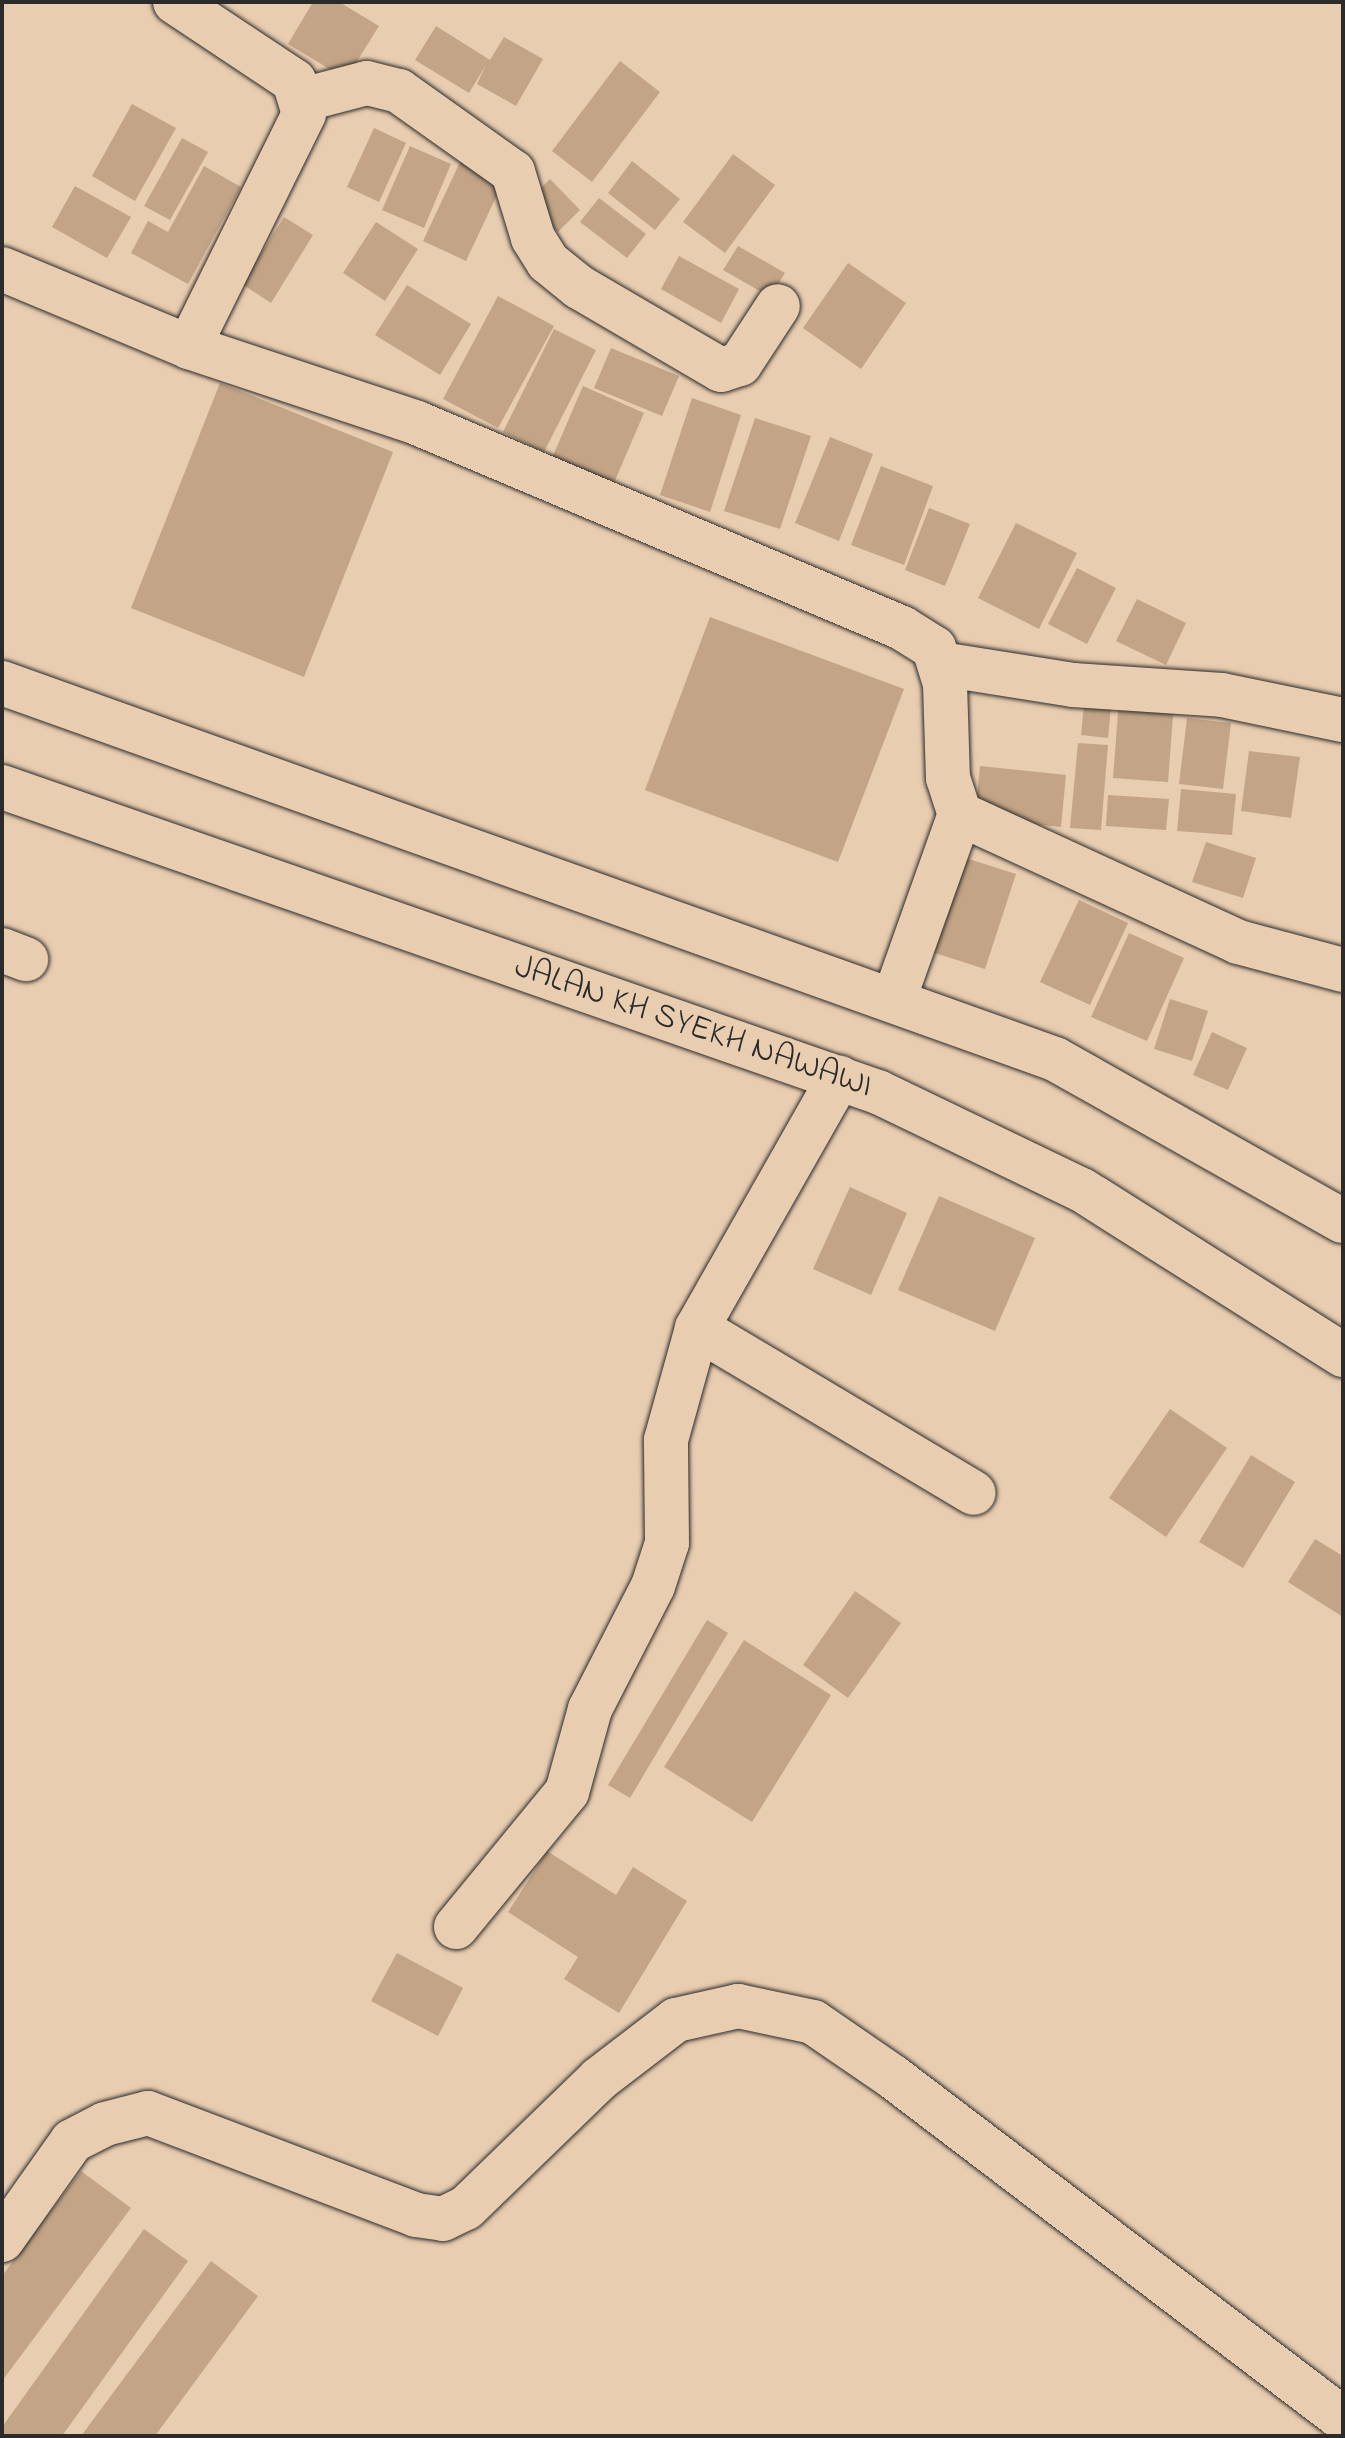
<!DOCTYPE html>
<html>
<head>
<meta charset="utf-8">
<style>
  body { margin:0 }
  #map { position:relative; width:1345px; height:2438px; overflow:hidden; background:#e9cdb0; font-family:"Indie Flower",sans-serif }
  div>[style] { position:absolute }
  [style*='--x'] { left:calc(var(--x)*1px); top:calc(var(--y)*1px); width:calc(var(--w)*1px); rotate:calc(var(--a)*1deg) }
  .building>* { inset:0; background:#c3a486 }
  .roads { filter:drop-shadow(0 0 2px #2b2b2b) drop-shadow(0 0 2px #2b2b2b) }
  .minor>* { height:44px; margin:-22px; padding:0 22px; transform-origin:22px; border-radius:22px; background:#e9cdb0 }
  .major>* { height:44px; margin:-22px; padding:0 22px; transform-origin:22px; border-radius:22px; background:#e9cdb0 }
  span { translate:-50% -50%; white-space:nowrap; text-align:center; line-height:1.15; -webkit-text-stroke:7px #e9cdb0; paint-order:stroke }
  .street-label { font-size:34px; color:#2b2b2b }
  .frame { position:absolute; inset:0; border:4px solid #2b2b2b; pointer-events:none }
</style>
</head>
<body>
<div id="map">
  <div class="building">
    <div style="clip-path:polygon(313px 2px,339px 2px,379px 26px,346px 79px,288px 44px)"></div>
    <div style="clip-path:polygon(436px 26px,490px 60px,504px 37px,543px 59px,516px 106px,477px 84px,486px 65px,469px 93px,415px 60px)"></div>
    <div style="clip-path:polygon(620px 61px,660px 92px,592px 182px,552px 151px)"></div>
    <div style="clip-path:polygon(132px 104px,176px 128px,135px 201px,92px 176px)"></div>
    <div style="clip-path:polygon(374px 128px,406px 143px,379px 202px,347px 187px)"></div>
    <div style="clip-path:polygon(182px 138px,208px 152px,170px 220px,144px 206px)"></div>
    <div style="clip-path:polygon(410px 146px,451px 164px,424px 228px,382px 210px)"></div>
    <div style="clip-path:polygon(733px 154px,775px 185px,725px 253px,683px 222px)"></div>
    <div style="clip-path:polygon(461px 160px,504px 180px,466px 261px,423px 241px)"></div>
    <div style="clip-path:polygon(632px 161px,680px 199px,655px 230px,608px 193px)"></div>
    <div style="clip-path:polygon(204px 166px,241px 187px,188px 284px,131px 253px,148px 221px,168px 232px)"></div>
    <div style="clip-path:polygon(550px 179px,580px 210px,558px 232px,528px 201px)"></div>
    <div style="clip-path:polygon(75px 186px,131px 217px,107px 258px,52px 227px)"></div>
    <div style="clip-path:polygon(599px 198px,646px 234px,627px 258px,580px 222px)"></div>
    <div style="clip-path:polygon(284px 217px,313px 235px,271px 303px,242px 284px)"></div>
    <div style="clip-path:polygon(376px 222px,418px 249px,385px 301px,343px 273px)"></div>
    <div style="clip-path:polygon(738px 246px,785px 273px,770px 297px,723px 270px)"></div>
    <div style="clip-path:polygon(679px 256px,739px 289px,721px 323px,661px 289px)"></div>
    <div style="clip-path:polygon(848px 263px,906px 303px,861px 369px,803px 328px)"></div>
    <div style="clip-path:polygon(407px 285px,471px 324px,440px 375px,375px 335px)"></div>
    <div style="clip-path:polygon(498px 296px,554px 326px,498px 428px,443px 399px)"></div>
    <div style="clip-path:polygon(554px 329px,596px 350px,544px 452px,503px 432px)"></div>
    <div style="clip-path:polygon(611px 348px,679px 376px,662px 416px,594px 388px)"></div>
    <div style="clip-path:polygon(220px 383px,393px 452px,304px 677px,131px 608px)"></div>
    <div style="clip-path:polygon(583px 386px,644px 413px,607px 499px,546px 472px)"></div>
    <div style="clip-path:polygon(692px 398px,741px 415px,710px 512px,660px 495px)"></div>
    <div style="clip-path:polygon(755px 418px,811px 436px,780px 529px,724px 511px)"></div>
    <div style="clip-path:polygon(830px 437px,873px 454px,839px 541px,795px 523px)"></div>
    <div style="clip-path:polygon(881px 466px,933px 486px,904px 565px,851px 545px)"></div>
    <div style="clip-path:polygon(929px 508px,970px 524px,945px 586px,905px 570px)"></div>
    <div style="clip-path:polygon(1016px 523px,1077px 553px,1039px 629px,978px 598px)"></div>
    <div style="clip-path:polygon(1077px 568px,1116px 588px,1087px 644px,1048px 624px)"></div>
    <div style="clip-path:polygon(1137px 599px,1186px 623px,1166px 665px,1116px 641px)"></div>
    <div style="clip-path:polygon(710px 617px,904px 689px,838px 862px,645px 790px)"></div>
    <div style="clip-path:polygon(1085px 694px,1112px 697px,1108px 738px,1081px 735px)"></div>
    <div style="clip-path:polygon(1119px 699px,1174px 703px,1168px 782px,1113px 778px)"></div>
    <div style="clip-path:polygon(1187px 718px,1231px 723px,1223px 789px,1179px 784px)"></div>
    <div style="clip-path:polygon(1078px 743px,1108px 745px,1101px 830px,1070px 828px)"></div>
    <div style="clip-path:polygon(1249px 751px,1300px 757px,1291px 818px,1241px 811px)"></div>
    <div style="clip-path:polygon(980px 766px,1066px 775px,1061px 827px,975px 818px)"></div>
    <div style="clip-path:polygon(1181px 789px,1236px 794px,1232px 835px,1177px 831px)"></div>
    <div style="clip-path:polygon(1108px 795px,1169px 799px,1166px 830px,1106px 826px)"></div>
    <div style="clip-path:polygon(1206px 842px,1256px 858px,1243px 898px,1192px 882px)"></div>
    <div style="clip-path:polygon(947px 852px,1016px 874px,985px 969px,916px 947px)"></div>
    <div style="clip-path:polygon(1079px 900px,1128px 923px,1090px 1005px,1040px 982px)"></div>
    <div style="clip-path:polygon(1129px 933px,1184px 958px,1147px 1041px,1091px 1017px)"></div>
    <div style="clip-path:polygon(1170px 999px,1208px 1011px,1192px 1061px,1154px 1049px)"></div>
    <div style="clip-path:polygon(1212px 1032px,1247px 1048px,1228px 1090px,1193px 1075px)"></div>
    <div style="clip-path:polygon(850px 1187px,907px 1213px,871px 1295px,813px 1269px)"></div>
    <div style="clip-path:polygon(939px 1196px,1035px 1238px,995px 1331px,898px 1290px)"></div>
    <div style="clip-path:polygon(1170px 1409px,1227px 1448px,1166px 1537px,1109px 1498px)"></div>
    <div style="clip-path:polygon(1251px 1455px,1295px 1482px,1243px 1568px,1199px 1542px)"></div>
    <div style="clip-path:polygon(1315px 1539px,1343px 1556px,1343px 1617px,1288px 1582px)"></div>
    <div style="clip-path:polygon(855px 1591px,901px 1623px,848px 1698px,803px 1665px)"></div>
    <div style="clip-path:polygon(707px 1620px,728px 1633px,630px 1798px,608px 1785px)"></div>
    <div style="clip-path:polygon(744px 1640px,831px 1695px,752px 1822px,664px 1767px)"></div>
    <div style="clip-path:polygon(547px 1851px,616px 1895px,633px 1867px,687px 1901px,619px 2013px,564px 1979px,578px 1957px,508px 1912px)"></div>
    <div style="clip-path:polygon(397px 1953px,463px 1988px,438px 2036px,371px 2001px)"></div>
    <div style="clip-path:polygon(81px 2171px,131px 2208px,2px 2381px,2px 2276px)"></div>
    <div style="clip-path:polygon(144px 2229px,188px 2261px,62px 2436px,2px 2436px,2px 2427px)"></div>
    <div style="clip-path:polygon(211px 2261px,258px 2296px,155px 2436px,81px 2436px)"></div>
  </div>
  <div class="roads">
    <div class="minor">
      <div style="--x:175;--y:2;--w:143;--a:33.6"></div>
      <div style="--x:294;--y:81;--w:34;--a:73"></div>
      <div style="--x:304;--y:114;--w:260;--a:116.3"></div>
      <div style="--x:302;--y:100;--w:67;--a:-14.7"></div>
      <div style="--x:367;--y:83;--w:33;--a:14"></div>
      <div style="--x:399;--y:91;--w:140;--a:35.4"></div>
      <div style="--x:513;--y:172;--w:69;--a:73.1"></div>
      <div style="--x:533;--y:238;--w:28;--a:58"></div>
      <div style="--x:548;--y:262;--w:40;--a:39"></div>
      <div style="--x:579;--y:287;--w:164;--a:30.3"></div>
      <div style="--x:721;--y:370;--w:20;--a:-18"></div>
      <div style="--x:740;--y:364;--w:69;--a:-56.8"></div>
      <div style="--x:2;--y:269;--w:203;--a:22.6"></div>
      <div style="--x:189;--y:347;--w:240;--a:18.4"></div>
      <div style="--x:417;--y:423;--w:527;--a:22.91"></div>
      <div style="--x:902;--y:628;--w:38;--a:32"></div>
      <div style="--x:934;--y:648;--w:38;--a:73"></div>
      <div style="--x:945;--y:684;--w:94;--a:88.2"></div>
      <div style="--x:948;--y:778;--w:38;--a:72"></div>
      <div style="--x:960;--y:814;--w:196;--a:109.6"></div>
      <div style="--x:941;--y:664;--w:134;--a:9"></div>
      <div style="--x:1073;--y:685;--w:149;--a:3.8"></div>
      <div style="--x:1222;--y:695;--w:124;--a:11.7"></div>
      <div style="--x:960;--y:814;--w:306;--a:24.7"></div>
      <div style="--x:1238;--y:942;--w:109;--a:14.9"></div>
      <div style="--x:2;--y:950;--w:26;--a:21"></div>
      <div style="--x:697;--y:1328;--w:322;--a:30.8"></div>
      <div style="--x:456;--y:1927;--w:175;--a:-50.6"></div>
      <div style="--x:567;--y:1792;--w:86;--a:-74.5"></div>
      <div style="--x:590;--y:1709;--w:138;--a:-62.9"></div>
      <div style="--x:653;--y:1586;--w:45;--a:-72"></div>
      <div style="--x:667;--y:1543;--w:103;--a:-90.6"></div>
      <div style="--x:666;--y:1440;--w:116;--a:-74.5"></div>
      <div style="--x:697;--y:1328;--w:288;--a:-60.4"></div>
      <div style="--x:2;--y:2240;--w:121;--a:-54.7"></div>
      <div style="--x:72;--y:2141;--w:37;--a:-27"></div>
      <div style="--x:105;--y:2124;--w:44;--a:-14.3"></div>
      <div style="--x:148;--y:2113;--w:287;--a:20.8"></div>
      <div style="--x:416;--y:2215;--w:27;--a:8"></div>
      <div style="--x:443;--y:2219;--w:25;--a:-26"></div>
      <div style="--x:466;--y:2208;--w:185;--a:-44.1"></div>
      <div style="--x:599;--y:2079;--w:97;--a:-37.5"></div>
      <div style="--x:676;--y:2020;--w:64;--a:-12.7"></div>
      <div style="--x:738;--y:2006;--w:77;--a:12"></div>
      <div style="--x:813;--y:2022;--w:97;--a:34.5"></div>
      <div style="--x:893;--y:2077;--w:565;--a:37.23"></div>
    </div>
    <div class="major">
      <div style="--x:2;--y:683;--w:1118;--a:19.65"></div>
      <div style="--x:1055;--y:1059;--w:330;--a:29.4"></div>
      <div style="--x:2;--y:787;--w:928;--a:19.2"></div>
      <div style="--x:878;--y:1092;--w:226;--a:25.7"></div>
      <div style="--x:1082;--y:1190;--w:309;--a:32.3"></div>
    </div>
  </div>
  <div class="street-label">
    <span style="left:693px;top:1028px;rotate:19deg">JALAN KH SYEKH NAWAWI</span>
  </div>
  <div class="frame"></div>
</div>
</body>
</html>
